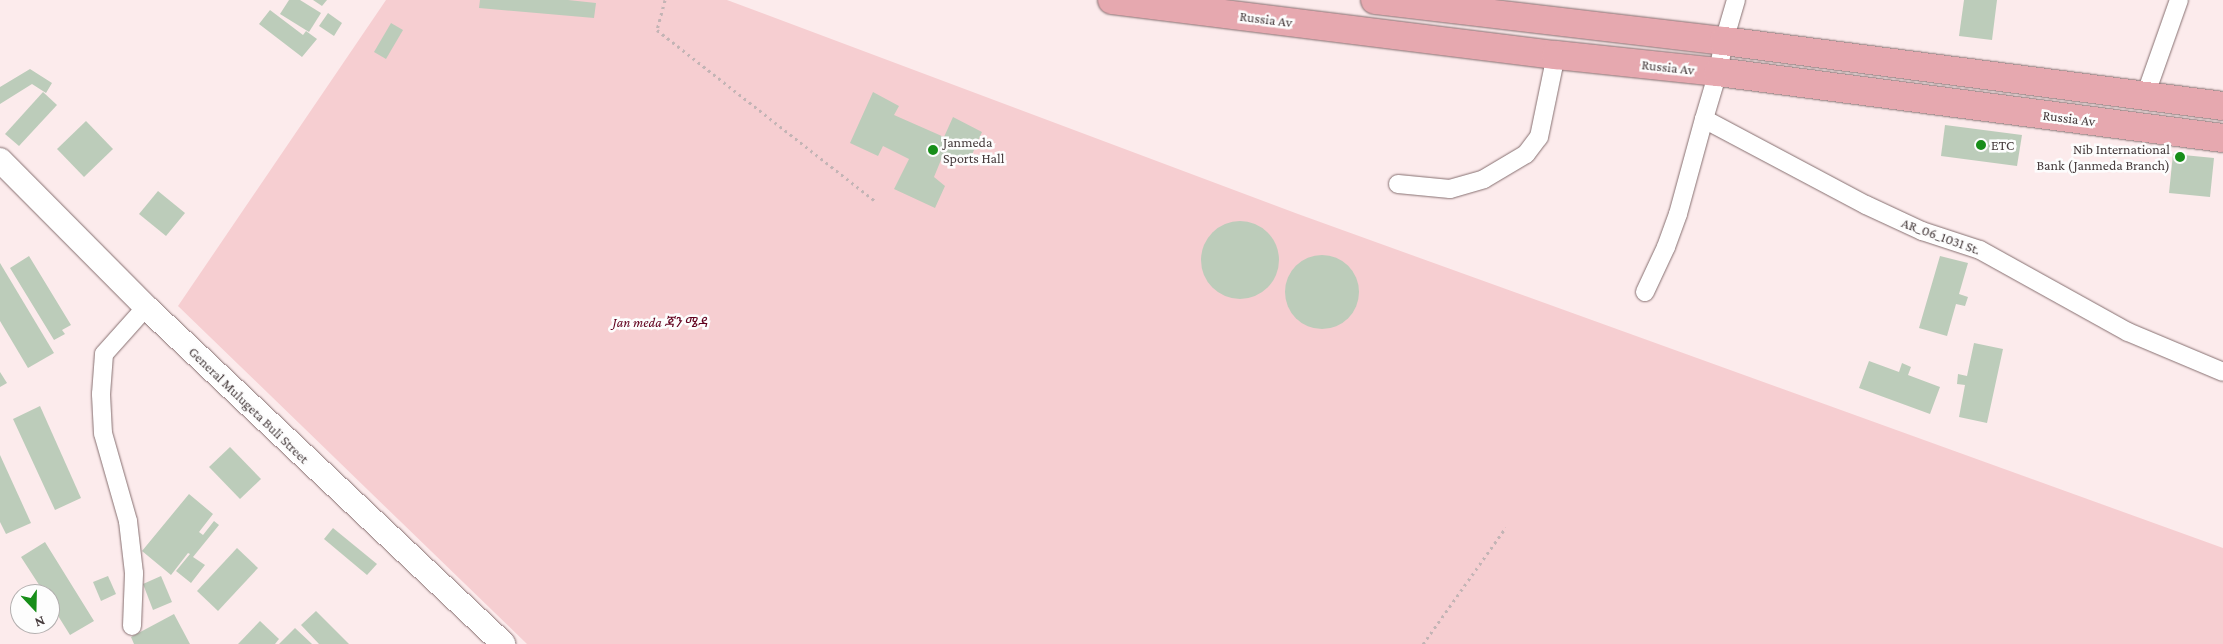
<!DOCTYPE html>
<html>
<head>
<meta charset="utf-8">
<style>
  body { margin:0 }
  #map { position:relative; width:2223px; height:644px; overflow:hidden; background:#fcebec; font-family:"Crimson Pro","Noto Sans Ethiopic",serif }
  div>[style] { position:absolute }
  [style*='--x'] { left:calc(var(--x)*1px); top:calc(var(--y)*1px); width:calc(var(--w)*1px); rotate:calc(var(--a)*1deg) }
  .green>* { inset:0; background:#f6ced1 }
  .building>* { inset:0; background:#bcccba }
  .round { border-radius:50% }
  .path>* { height:3px; margin-top:-1.5px; transform-origin:0; background:repeating-linear-gradient(90deg,#c3b4b5 0 2.5px,transparent 0 6.5px) }
  .roads { filter:drop-shadow(0 0 1px #866f70) drop-shadow(0 0 1px #866f70) }
  .minor>* { height:18px; margin:-9px; padding:0 9px; transform-origin:9px; border-radius:9px; background:#fff }
  .secondary>* { height:24px; margin:-12px; padding:0 12px; transform-origin:12px; border-radius:12px; background:#fff }
  .primary>* { height:28px; margin:-14px; padding:0 14px; transform-origin:14px; border-radius:14px; background:#e6a8af }
  .dots>* { width:14px; height:14px; translate:-50% -50%; box-sizing:border-box; border:2px solid #fdfdfd; border-radius:50% }
  span { translate:-50% -50%; white-space:nowrap; text-align:center; line-height:1.15; -webkit-text-stroke:5px #fdfdfd; paint-order:stroke }
  .street-label { font-size:14px; color:#453a3b }
  .poi-label { font-size:14px; color:#453a3b }
  .left { translate:0 -50%; text-align:left }
  .right { translate:-100% -50%; text-align:right }
  .park-label { font-size:14px; color:#61001d; font-style:italic }
  .north { position:absolute; left:10px; top:584px; width:50px; height:50px; box-sizing:border-box; background:#fdfdfd; border:1px solid #b3afaf; border-radius:50%; rotate:159deg; font-size:14px; font-weight:700; line-height:20px; text-align:center; color:#453a3b }
  .north::after { content:''; display:block; margin:auto; width:18px; height:22px; background:#178e19; clip-path:polygon(50% 0,100% 100%,50% 72%,0 100%) }
</style>
</head>
<body>
<div id="map">
  <div class="green">
    <div style="clip-path:polygon(386px 0,727px 0,1298px 214px,2223px 548px,2223px 644px,527px 644px,178px 306px)"></div>
  </div>
  <div class="building">
    <div style="clip-path:polygon(289px 0,300px 0,321px 13px,309px 32px,280px 14px)"></div>
    <div style="clip-path:polygon(313px 0,327px 0,322px 6px)"></div>
    <div style="clip-path:polygon(480px 0,568px 0,596px 3px,594px 18px,479px 8px)"></div>
    <div style="clip-path:polygon(1964px 0,1997px 0,1992px 40px,1959px 36px)"></div>
    <div style="clip-path:polygon(270px 10px,303px 35px,306px 31px,317px 39px,302px 57px,259px 24px)"></div>
    <div style="clip-path:polygon(328px 13px,342px 23px,334px 36px,319px 26px)"></div>
    <div style="clip-path:polygon(391px 23px,403px 30px,386px 59px,374px 52px)"></div>
    <div style="clip-path:polygon(30px 69px,52px 83px,46px 93px,32px 84px,0 104px,0 87px)"></div>
    <div style="clip-path:polygon(43px 92px,57px 105px,19px 146px,5px 134px)"></div>
    <div style="clip-path:polygon(873px 92px,899px 106px,894px 115px,944px 137px,953px 117px,982px 132px,967px 166px,943px 155px,934px 177px,945px 186px,935px 208px,894px 189px,909px 159px,883px 146px,878px 156px,850px 143px)"></div>
    <div style="clip-path:polygon(86px 121px,113px 149px,84px 177px,57px 149px)"></div>
    <div style="clip-path:polygon(1945px 125px,2022px 135px,2017px 166px,1941px 156px)"></div>
    <div style="clip-path:polygon(2173px 154px,2214px 158px,2210px 197px,2169px 193px)"></div>
    <div style="clip-path:polygon(158px 191px,185px 213px,166px 236px,139px 214px)"></div>
    <div class="round" style="left:1201px;top:221px;width:78px;height:78px"></div>
    <div class="round" style="left:1285px;top:255px;width:74px;height:74px"></div>
    <div style="clip-path:polygon(29px 256px,71px 325px,62px 330px,65px 334px,54px 340px,10px 268px)"></div>
    <div style="clip-path:polygon(1940px 256px,1968px 263px,1959px 294px,1968px 297px,1965px 306px,1956px 304px,1947px 336px,1919px 328px)"></div>
    <div style="clip-path:polygon(0 263px,54px 353px,28px 368px,0 321px)"></div>
    <div style="clip-path:polygon(1974px 343px,2003px 349px,1987px 423px,1959px 417px,1965px 385px,1957px 384px,1958px 374px,1967px 376px)"></div>
    <div style="clip-path:polygon(1869px 361px,1899px 372px,1902px 363px,1911px 367px,1908px 375px,1940px 387px,1930px 414px,1859px 388px)"></div>
    <div style="clip-path:polygon(0 372px,7px 383px,0 387px)"></div>
    <div style="clip-path:polygon(40px 406px,81px 498px,55px 510px,13px 419px)"></div>
    <div style="clip-path:polygon(230px 447px,261px 479px,240px 499px,209px 467px)"></div>
    <div style="clip-path:polygon(0 455px,31px 523px,6px 534px,0 522px)"></div>
    <div style="clip-path:polygon(189px 494px,213px 514px,199px 532px,203px 535px,214px 521px,219px 525px,193px 557px,205px 565px,191px 583px,176px 571px,190px 554px,188px 553px,171px 575px,142px 551px)"></div>
    <div style="clip-path:polygon(333px 528px,377px 564px,367px 575px,324px 539px)"></div>
    <div style="clip-path:polygon(45px 542px,94px 621px,70px 635px,50px 603px,50px 594px,45px 594px,21px 557px)"></div>
    <div style="clip-path:polygon(237px 548px,258px 568px,218px 611px,197px 591px)"></div>
    <div style="clip-path:polygon(108px 576px,116px 594px,101px 601px,93px 582px)"></div>
    <div style="clip-path:polygon(161px 576px,172px 602px,153px 610px,143px 584px)"></div>
    <div style="clip-path:polygon(316px 611px,349px 644px,319px 644px,301px 625px)"></div>
    <div style="clip-path:polygon(174px 614px,190px 644px,134px 644px,131px 637px)"></div>
    <div style="clip-path:polygon(260px 621px,279px 639px,275px 644px,238px 644px)"></div>
    <div style="clip-path:polygon(295px 628px,312px 644px,279px 644px)"></div>
  </div>
  <div class="path">
    <div style="--x:665;--y:0;--w:31;--a:105"></div>
    <div style="--x:657;--y:30;--w:277;--a:38.1"></div>
    <div style="--x:1423;--y:644;--w:143;--a:-54.6"></div>
  </div>
  <div class="roads">
    <div class="minor">
      <div style="--x:1736;--y:0;--w:43;--a:106.3"></div>
      <div style="--x:1724;--y:41;--w:32;--a:101"></div>
      <div style="--x:1718;--y:72;--w:49;--a:106.6"></div>
      <div style="--x:1704;--y:119;--w:183;--a:28"></div>
      <div style="--x:1866;--y:205;--w:62;--a:24.9"></div>
      <div style="--x:1922;--y:231;--w:61;--a:18.1"></div>
      <div style="--x:1980;--y:250;--w:169;--a:29"></div>
      <div style="--x:2128;--y:332;--w:103;--a:22.8"></div>
      <div style="--x:2145;--y:96;--w:102;--a:-70.5"></div>
      <div style="--x:1398;--y:184;--w:52;--a:5.5"></div>
      <div style="--x:1450;--y:189;--w:35;--a:-16"></div>
      <div style="--x:1484;--y:179;--w:49;--a:-30.8"></div>
      <div style="--x:1526;--y:154;--w:21;--a:-53"></div>
      <div style="--x:1539;--y:137;--w:84;--a:-78.3"></div>
      <div style="--x:1645;--y:292;--w:50;--a:-65"></div>
      <div style="--x:1666;--y:247;--w:35;--a:-70"></div>
      <div style="--x:1678;--y:214;--w:98;--a:-74.7"></div>
      <div style="--x:132;--y:626;--w:53;--a:-87.8"></div>
      <div style="--x:134;--y:573;--w:52;--a:-96.6"></div>
      <div style="--x:128;--y:521;--w:91;--a:-105.9"></div>
      <div style="--x:103;--y:433;--w:39;--a:-93"></div>
      <div style="--x:101;--y:394;--w:40;--a:-85.7"></div>
      <div style="--x:104;--y:354;--w:63;--a:-48.2"></div>
    </div>
    <div class="secondary">
      <div style="--x:0;--y:160;--w:207;--a:45.2"></div>
      <div style="--x:146;--y:307;--w:491;--a:43.3"></div>
    </div>
    <div class="primary">
      <div style="--x:1112;--y:0;--w:447;--a:7.1"></div>
      <div style="--x:1556;--y:55;--w:163;--a:6"></div>
      <div style="--x:1718;--y:72;--w:509;--a:7.45"></div>
      <div style="--x:1375;--y:0;--w:351;--a:6.7"></div>
      <div style="--x:1724;--y:41;--w:503;--a:7.42"></div>
    </div>
  </div>
  <div class="dots">
    <div style="left:1981px;top:145px;background:#178e19"></div>
    <div style="left:933px;top:150px;background:#178e19"></div>
    <div style="left:2180px;top:157px;background:#178e19"></div>
  </div>
  <div class="street-label">
    <span style="left:1266px;top:19px;rotate:7deg">Russia Av</span>
    <span style="left:1668px;top:67px;rotate:6deg">Russia Av</span>
    <span style="left:2069px;top:118px;rotate:7deg">Russia Av</span>
    <span style="left:1941px;top:236px;rotate:20deg">AR_06_1031 St.</span>
    <span style="left:249px;top:405px;rotate:44deg">General Mulugeta Buli Street</span>
  </div>
  <div class="poi-label">
    <span class="left" style="left:943px;top:150px">Janmeda<br>Sports Hall</span>
    <span class="left" style="left:1991px;top:145px">ETC</span>
    <span class="right" style="left:2170px;top:157px">Nib International<br>Bank (Janmeda Branch)</span>
  </div>
  <div class="park-label">
    <span style="left:660px;top:322px">Jan meda ጃን ሜዳ</span>
  </div>
  <div class="north">N</div>
</div>
</body>
</html>
